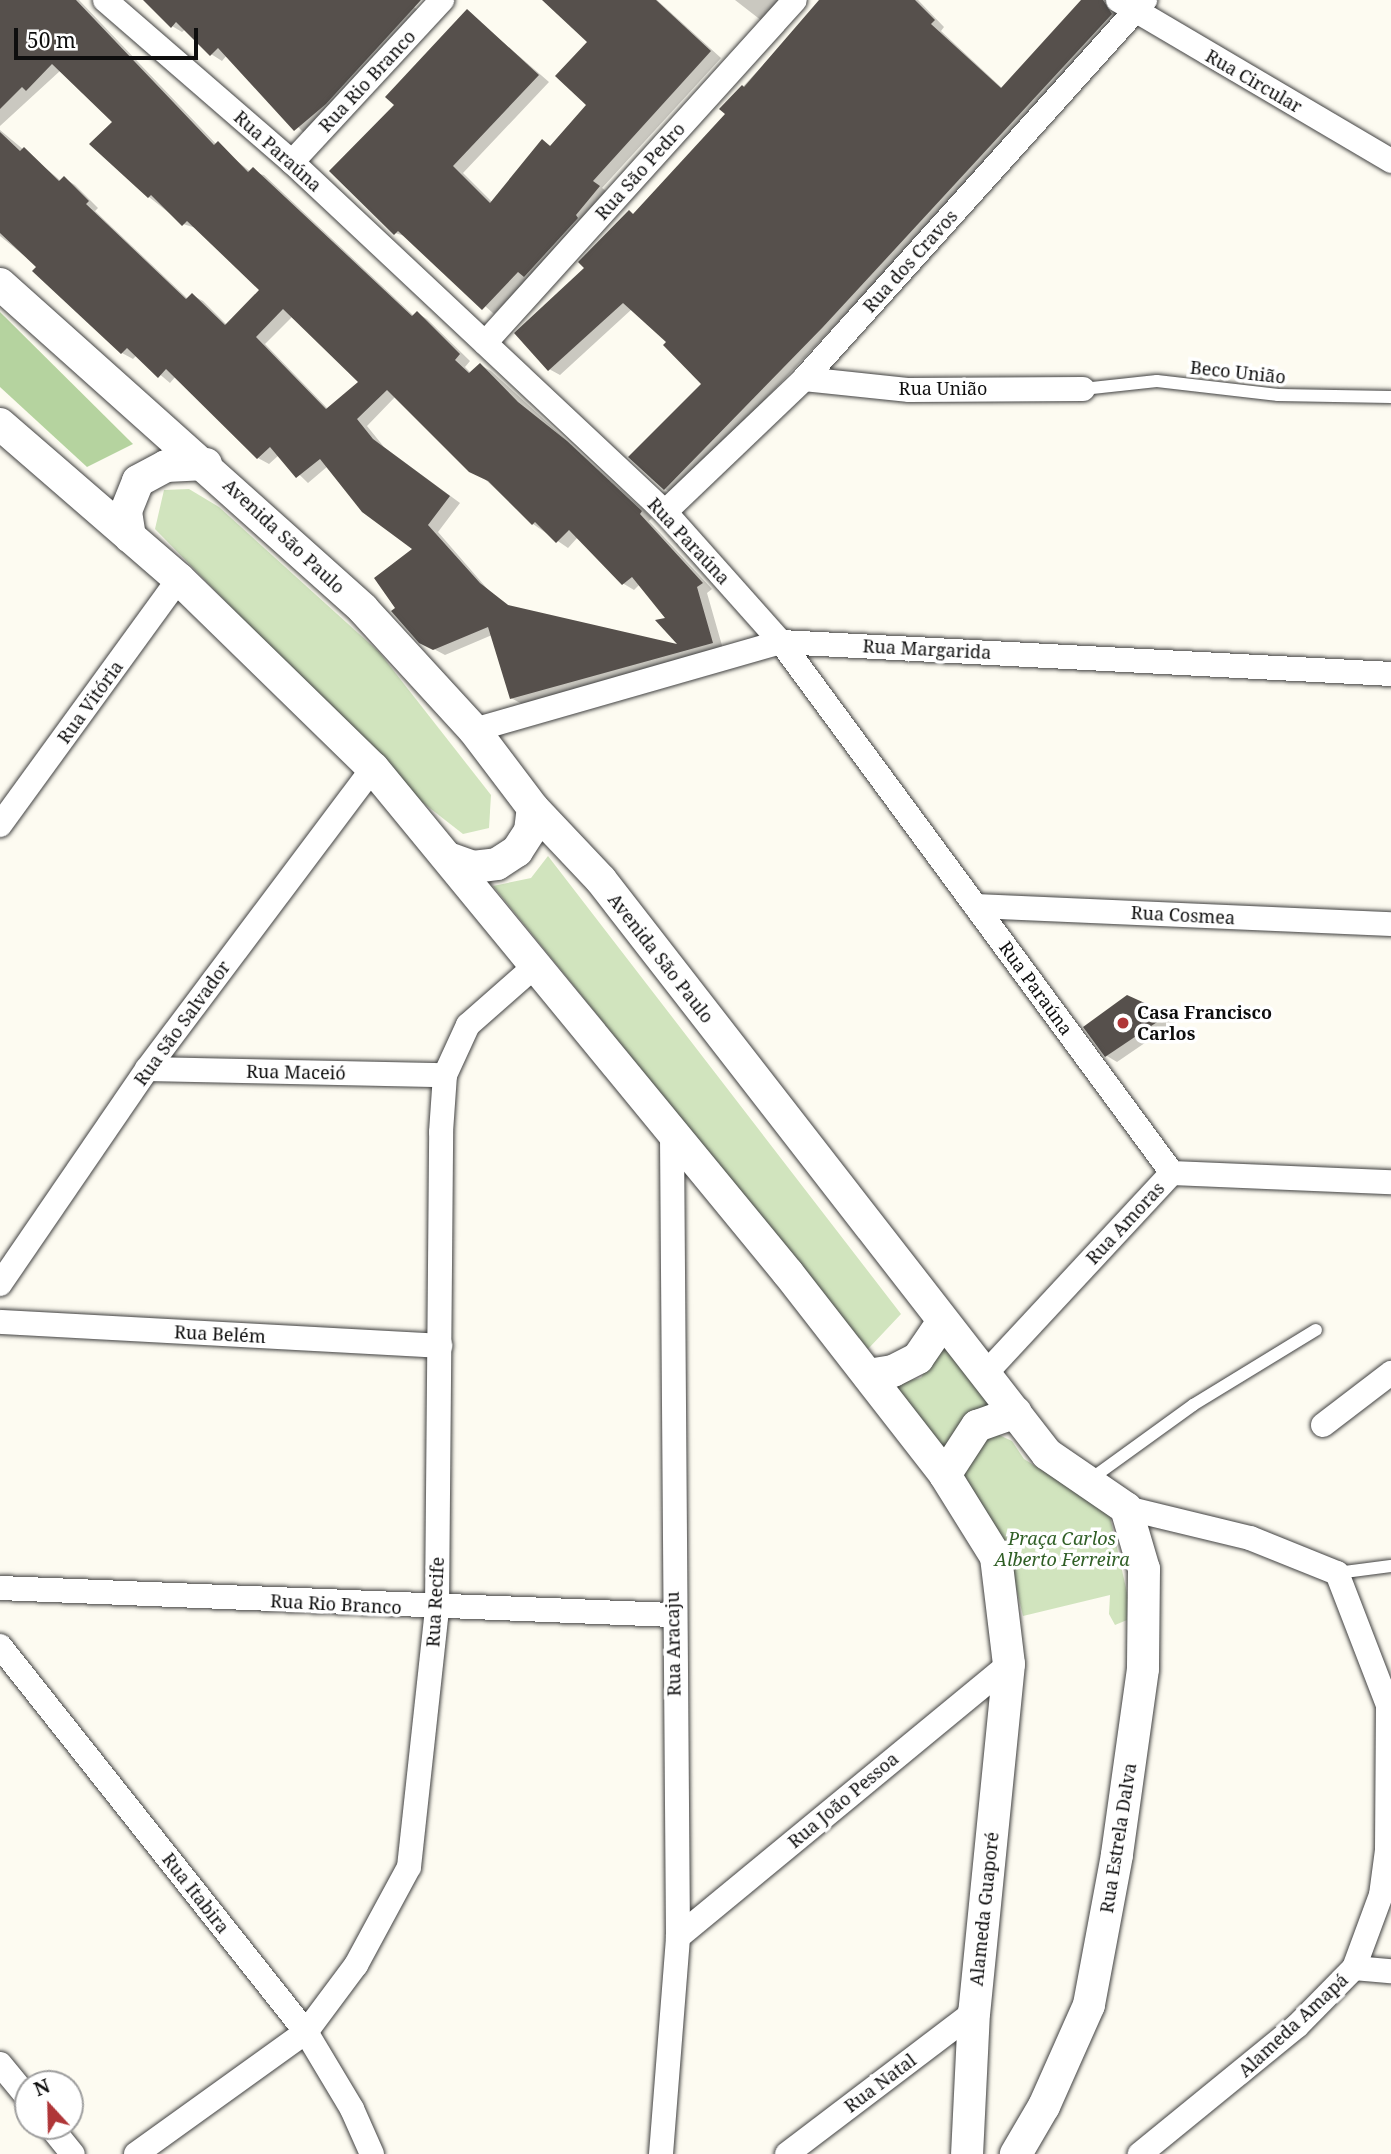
<!DOCTYPE html>
<html>
<head>
<meta charset="utf-8">
<style>
  body { margin:0 }
  #map { position:relative; width:1391px; height:2154px; overflow:hidden; background:#fdfbf1; font-family:"Noto Serif",serif }
  div>[style] { position:absolute }
  [style*='--x'] { left:calc(var(--x)*1px); top:calc(var(--y)*1px); width:calc(var(--w)*1px); rotate:calc(var(--a)*1deg) }
  .green>* { inset:0; background:#d1e4be }
  .forest>* { inset:0; background:#b5d39f }
  .shadow>* { inset:0; background:#0003 }
  .building>* { inset:0; background:#56504c }
  .roads { filter:drop-shadow(0 0 2px #414141) drop-shadow(0 0 2px #414141) }
  .service>* { height:12px; margin:-6px; padding:0 6px; transform-origin:6px; border-radius:6px; background:#fff }
  .minor>* { height:24px; margin:-12px; padding:0 12px; transform-origin:12px; border-radius:12px; background:#fff }
  .tertiary>* { height:32px; margin:-16px; padding:0 16px; transform-origin:16px; border-radius:16px; background:#fff }
  .dots>* { width:19px; height:19px; translate:-50% -50%; box-sizing:border-box; border:4px solid #fff; border-radius:50% }
  span { translate:-50% -50%; white-space:nowrap; text-align:center; line-height:1.15; -webkit-text-stroke:7px #fff; paint-order:stroke }
  .street-label { font-size:18px; color:#0e0e0e }
  .poi-label { font-size:18px; color:#0e0e0e; font-weight:700 }
  .left { translate:0 -50%; text-align:left }
  .park-label { font-size:18px; color:#305f26; font-style:italic }
  .north { position:absolute; left:14px; top:2070px; width:70px; height:70px; box-sizing:border-box; background:#fff; border:2px solid #9f9f9f; border-radius:50%; rotate:338deg; font-size:19px; font-weight:700; line-height:28px; text-align:center; color:#0e0e0e }
  .north::after { content:''; display:block; margin:auto; width:24px; height:32px; background:#af3638; clip-path:polygon(50% 0,100% 100%,50% 72%,0 100%) }
  .scale { position:absolute; left:14px; top:28px; width:184px; height:32px; box-sizing:border-box; border:4px solid #0e0e0e; border-top:0; padding-left:9px; font-size:21px; line-height:24px; white-space:nowrap; color:#0e0e0e; -webkit-text-stroke:5px #fff; paint-order:stroke }
</style>
</head>
<body>
<div id="map">
  <div class="green">
    <div style="clip-path:polygon(189px 489px,219px 507px,379px 652px,491px 795px,489px 828px,463px 834px,422px 802px,155px 529px,164px 490px)"></div>
    <div style="clip-path:polygon(548px 856px,901px 1314px,868px 1349px,493px 886px,531px 878px)"></div>
    <div style="clip-path:polygon(944px 1338px,993px 1404px,941px 1456px,884px 1386px,921px 1378px)"></div>
    <div style="clip-path:polygon(997px 1434px,1012px 1441px,1024px 1459px,1109px 1512px,1128px 1597px,1127px 1620px,1115px 1625px,1109px 1614px,1110px 1595px,1023px 1616px,1014px 1579px,958px 1481px,975px 1444px)"></div>
  </div>
  <div class="forest">
    <div style="clip-path:polygon(0 312px,133px 444px,87px 467px,0 387px)"></div>
  </div>
  <div class="shadow">
    <div style="clip-path:polygon(evenodd,0 0,79px 0,217px 145px,251px 172px,264px 175px,414px 316px,417px 313px,427px 319px,470px 361px,465px 367px,471px 373px,480px 365px,491px 371px,652px 518px,649px 521px,712px 589px,707px 593px,723px 649px,522px 704px,511px 698px,492px 635px,445px 655px,432px 648px,397px 608px,415px 549px,328px 466px,308px 483px,279px 455px,269px 464px,258px 458px,176px 376px,170px 383px,137px 355px,133px 359px,122px 353px,35px 270px,38px 267px,0 236px,0 130px,61px 181px,64px 178px,75px 185px,98px 208px,95px 211px,188px 299px,192px 295px,203px 301px,227px 325px,261px 290px,196px 228px,183px 224px,149px 197px,115px 122px,61px 70px,0 126px,0 0,293px 316px,360px 382px,328px 409px,265px 344px,293px 316px,0 0,396px 396px,533px 524px,568px 548px,578px 537px,624px 584px,634px 590px,640px 584px,668px 619px,682px 647px,511px 607px,490px 592px,438px 532px,460px 503px,384px 447px,367px 426px,396px 396px)"></div>
    <div style="clip-path:polygon(147px 0,406px 0,423px 15px,306px 135px,227px 55px,222px 61px,211px 54px,186px 29px,182px 32px,172px 26px)"></div>
    <div style="clip-path:polygon(544px 0,657px 0,721px 58px,602px 188px,609px 193px,494px 314px,408px 237px,395px 233px,397px 105px,468px 12px,549px 82px,463px 173px,493px 203px,542px 141px,552px 147px,588px 105px,590px 42px)"></div>
    <div style="clip-path:polygon(735px 0,781px 0,762px 21px)"></div>
    <div style="clip-path:polygon(824px 0,918px 0,944px 27px,941px 31px,1003px 89px,1083px 0,1105px 0,1122px 21px,675px 495px,665px 489px,704px 384px,669px 342px,632px 309px,560px 375px,549px 369px,587px 268px,727px 114px,722px 109px)"></div>
    <div style="clip-path:polygon(1127px 997px,1177px 1021px,1117px 1062px,1107px 1056px,1086px 1028px)"></div>
  </div>
  <div class="building">
    <div style="clip-path:polygon(evenodd,0 0,76px 0,214px 145px,218px 141px,248px 172px,253px 167px,412px 316px,417px 311px,460px 354px,455px 360px,469px 373px,480px 363px,518px 402px,567px 441px,642px 511px,640px 514px,703px 583px,697px 587px,713px 643px,510px 699px,488px 627px,433px 650px,419px 643px,391px 611px,395px 608px,374px 578px,412px 549px,362px 512px,320px 459px,296px 478px,270px 447px,257px 459px,166px 369px,158px 378px,127px 348px,121px 354px,32px 271px,36px 267px,0 233px,0 132px,20px 151px,24px 147px,59px 181px,64px 176px,89px 201px,86px 204px,186px 299px,192px 293px,225px 325px,259px 290px,187px 221px,182px 226px,151px 195px,148px 198px,89px 144px,112px 122px,52px 64px,26px 91px,22px 87px,0 109px,0 0,283px 309px,358px 382px,326px 409px,256px 337px,283px 309px,0 0,387px 390px,469px 472px,488px 481px,532px 525px,535px 522px,556px 543px,569px 530px,622px 585px,632px 577px,665px 618px,655px 620px,677px 644px,508px 605px,480px 583px,428px 525px,450px 496px,373px 439px,357px 419px,387px 390px)"></div>
    <div style="clip-path:polygon(143px 0,421px 0,326px 104px,294px 131px,218px 48px,210px 56px,176px 22px,171px 28px)"></div>
    <div style="clip-path:polygon(542px 0,656px 0,711px 51px,593px 181px,600px 186px,576px 215px,578px 218px,524px 277px,518px 272px,482px 310px,398px 231px,394px 235px,329px 171px,394px 105px,385px 97px,467px 9px,539px 75px,453px 166px,490px 203px,542px 139px,550px 146px,586px 105px,555px 76px,587px 42px)"></div>
    <div style="clip-path:polygon(819px 0,915px 0,935px 20px,931px 24px,1001px 88px,1081px 0,1103px 0,1112px 14px,823px 327px,664px 490px,628px 457px,701px 384px,663px 345px,666px 342px,623px 303px,548px 371px,514px 333px,584px 268px,578px 262px,629px 210px,633px 214px,725px 114px,719px 109px,742px 85px,744px 87px)"></div>
    <div style="clip-path:polygon(1127px 995px,1169px 1014px,1105px 1057px,1083px 1027px)"></div>
  </div>
  <div class="roads">
    <div class="service">
      <div style="--x:1083;--y:389;--w:74;--a:-6.2"></div>
      <div style="--x:1157;--y:381;--w:122;--a:6.6"></div>
      <div style="--x:1278;--y:395;--w:113;--a:1"></div>
      <div style="--x:1088;--y:1481;--w:130;--a:-35.9"></div>
      <div style="--x:1193;--y:1405;--w:144;--a:-31.4"></div>
      <div style="--x:1337;--y:1573;--w:54;--a:-7.4"></div>
    </div>
    <div class="minor">
      <div style="--x:105;--y:0;--w:247;--a:40.9"></div>
      <div style="--x:292;--y:162;--w:511;--a:43.18"></div>
      <div style="--x:665;--y:512;--w:174;--a:48.3"></div>
      <div style="--x:781;--y:642;--w:659;--a:53.63"></div>
      <div style="--x:1118;--y:0;--w:317;--a:30.5"></div>
      <div style="--x:292;--y:162;--w:221;--a:-47.2"></div>
      <div style="--x:485;--y:343;--w:462;--a:-47.9"></div>
      <div style="--x:804;--y:379;--w:106;--a:6"></div>
      <div style="--x:909;--y:390;--w:174;--a:-0.3"></div>
      <div style="--x:665;--y:512;--w:192;--a:-43.7"></div>
      <div style="--x:804;--y:379;--w:510;--a:-48.02"></div>
      <div style="--x:474;--y:730;--w:319;--a:-16"></div>
      <div style="--x:781;--y:642;--w:611;--a:3"></div>
      <div style="--x:0;--y:825;--w:304;--a:-54"></div>
      <div style="--x:976;--y:906;--w:415;--a:2.5"></div>
      <div style="--x:147;--y:1069;--w:298;--a:1.2"></div>
      <div style="--x:0;--y:1284;--w:260;--a:-55.6"></div>
      <div style="--x:147;--y:1069;--w:376;--a:-53.1"></div>
      <div style="--x:0;--y:1322;--w:441;--a:3.1"></div>
      <div style="--x:986;--y:1373;--w:273;--a:-47.1"></div>
      <div style="--x:1172;--y:1173;--w:219;--a:2.4"></div>
      <div style="--x:1323;--y:1425;--w:86;--a:-37.4"></div>
      <div style="--x:1126;--y:1508;--w:128;--a:13.6"></div>
      <div style="--x:1250;--y:1538;--w:94;--a:21.9"></div>
      <div style="--x:1337;--y:1573;--w:142;--a:68.9"></div>
      <div style="--x:1388;--y:1705;--w:145;--a:90.4"></div>
      <div style="--x:1387;--y:1850;--w:45;--a:97.6"></div>
      <div style="--x:1381;--y:1895;--w:78;--a:110.3"></div>
      <div style="--x:1354;--y:1968;--w:81;--a:134.5"></div>
      <div style="--x:1297;--y:2026;--w:203;--a:140.8"></div>
      <div style="--x:0;--y:1588;--w:674;--a:2.3"></div>
      <div style="--x:0;--y:1646;--w:493;--a:51.6"></div>
      <div style="--x:306;--y:2032;--w:90;--a:59.1"></div>
      <div style="--x:352;--y:2109;--w:49;--a:66"></div>
      <div style="--x:678;--y:1937;--w:429;--a:-39.5"></div>
      <div style="--x:1354;--y:1968;--w:37;--a:5"></div>
      <div style="--x:0;--y:2064;--w:44;--a:50.5"></div>
      <div style="--x:50;--y:2126;--w:36;--a:51"></div>
      <div style="--x:136;--y:2154;--w:209;--a:-35.7"></div>
      <div style="--x:306;--y:2032;--w:84;--a:-53.3"></div>
      <div style="--x:356;--y:1965;--w:111;--a:-61.6"></div>
      <div style="--x:409;--y:1867;--w:260;--a:-83.8"></div>
      <div style="--x:437;--y:1609;--w:477;--a:-89.5"></div>
      <div style="--x:441;--y:1132;--w:57;--a:-86"></div>
      <div style="--x:445;--y:1075;--w:55;--a:-65.3"></div>
      <div style="--x:468;--y:1025;--w:89;--a:-41.4"></div>
      <div style="--x:661;--y:2154;--w:218;--a:-85.5"></div>
      <div style="--x:678;--y:1937;--w:804;--a:-90.43"></div>
      <div style="--x:787;--y:2154;--w:235;--a:-37.2"></div>
    </div>
    <div class="tertiary">
      <div style="--x:0;--y:284;--w:487;--a:41.8"></div>
      <div style="--x:363;--y:609;--w:164;--a:47.5"></div>
      <div style="--x:474;--y:730;--w:98;--a:52.9"></div>
      <div style="--x:533;--y:808;--w:99;--a:46.6"></div>
      <div style="--x:601;--y:880;--w:727;--a:52.15"></div>
      <div style="--x:1047;--y:1454;--w:96;--a:34.4"></div>
      <div style="--x:1126;--y:1508;--w:64;--a:73.6"></div>
      <div style="--x:1144;--y:1569;--w:100;--a:90.6"></div>
      <div style="--x:1143;--y:1669;--w:188;--a:98"></div>
      <div style="--x:1117;--y:1855;--w:153;--a:100.6"></div>
      <div style="--x:1089;--y:2005;--w:111;--a:114"></div>
      <div style="--x:1044;--y:2106;--w:56;--a:120.3"></div>
      <div style="--x:0;--y:424;--w:237;--a:40.9"></div>
      <div style="--x:179;--y:579;--w:271;--a:44.3"></div>
      <div style="--x:373;--y:768;--w:654;--a:50.59"></div>
      <div style="--x:788;--y:1273;--w:256;--a:52.1"></div>
      <div style="--x:945;--y:1475;--w:97;--a:58.1"></div>
      <div style="--x:996;--y:1557;--w:108;--a:83.1"></div>
      <div style="--x:1009;--y:1664;--w:350;--a:95.7"></div>
      <div style="--x:974;--y:2012;--w:142;--a:92.8"></div>
      <div style="--x:130;--y:537;--w:26;--a:-99"></div>
      <div style="--x:126;--y:511;--w:32;--a:-68"></div>
      <div style="--x:138;--y:481;--w:32;--a:-28"></div>
      <div style="--x:166;--y:466;--w:40;--a:-2.9"></div>
      <div style="--x:451;--y:859;--w:23;--a:20"></div>
      <div style="--x:473;--y:867;--w:24;--a:-7"></div>
      <div style="--x:497;--y:864;--w:24;--a:-33"></div>
      <div style="--x:517;--y:851;--w:24;--a:-57"></div>
      <div style="--x:530;--y:831;--w:23;--a:-83"></div>
      <div style="--x:868;--y:1375;--w:25;--a:-9"></div>
      <div style="--x:893;--y:1371;--w:28;--a:-27"></div>
      <div style="--x:918;--y:1358;--w:42;--a:-55.6"></div>
      <div style="--x:945;--y:1475;--w:59;--a:-56.9"></div>
      <div style="--x:977;--y:1426;--w:41;--a:-19.7"></div>
    </div>
  </div>
  <div class="dots">
    <div style="left:1123px;top:1023px;background:#af3638"></div>
  </div>
  <div class="street-label">
    <span style="left:367px;top:81px;rotate:-47deg">Rua Rio Branco</span>
    <span style="left:1254px;top:81px;rotate:30deg">Rua Circular</span>
    <span style="left:278px;top:151px;rotate:42deg">Rua Paraúna</span>
    <span style="left:640px;top:171px;rotate:-48deg">Rua São Pedro</span>
    <span style="left:910px;top:261px;rotate:-48deg">Rua dos Cravos</span>
    <span style="left:1238px;top:372px;rotate:6deg">Beco União</span>
    <span style="left:943px;top:388px">Rua União</span>
    <span style="left:284px;top:536px;rotate:43deg">Avenida São Paulo</span>
    <span style="left:689px;top:541px;rotate:47deg">Rua Paraúna</span>
    <span style="left:927px;top:649px;rotate:3deg">Rua Margarida</span>
    <span style="left:90px;top:702px;rotate:-54deg">Rua Vitória</span>
    <span style="left:1183px;top:915px;rotate:3deg">Rua Cosmea</span>
    <span style="left:661px;top:958px;rotate:52deg">Avenida São Paulo</span>
    <span style="left:1036px;top:988px;rotate:54deg">Rua Paraúna</span>
    <span style="left:182px;top:1023px;rotate:-54deg">Rua São Salvador</span>
    <span style="left:296px;top:1072px;rotate:1deg">Rua Maceió</span>
    <span style="left:1125px;top:1223px;rotate:-47deg">Rua Amoras</span>
    <span style="left:220px;top:1334px;rotate:3deg">Rua Belém</span>
    <span style="left:435px;top:1602px;rotate:-87deg">Rua Recife</span>
    <span style="left:336px;top:1604px;rotate:3deg">Rua Rio Branco</span>
    <span style="left:673px;top:1644px;rotate:-91deg">Rua Aracaju</span>
    <span style="left:843px;top:1800px;rotate:-40deg">Rua João Pessoa</span>
    <span style="left:1118px;top:1838px;rotate:-81deg">Rua Estrela Dalva</span>
    <span style="left:196px;top:1893px;rotate:52deg">Rua Itabira</span>
    <span style="left:984px;top:1909px;rotate:-84deg">Alameda Guaporé</span>
    <span style="left:1293px;top:2025px;rotate:-43deg">Alameda Amapá</span>
    <span style="left:880px;top:2083px;rotate:-37deg">Rua Natal</span>
  </div>
  <div class="poi-label">
    <span class="left" style="left:1137px;top:1023px">Casa Francisco<br>Carlos</span>
  </div>
  <div class="park-label">
    <span style="left:1062px;top:1549px">Praça Carlos<br>Alberto Ferreira</span>
  </div>
  <div class="north">N</div>
  <div class="scale">50 m</div>
</div>
</body>
</html>
